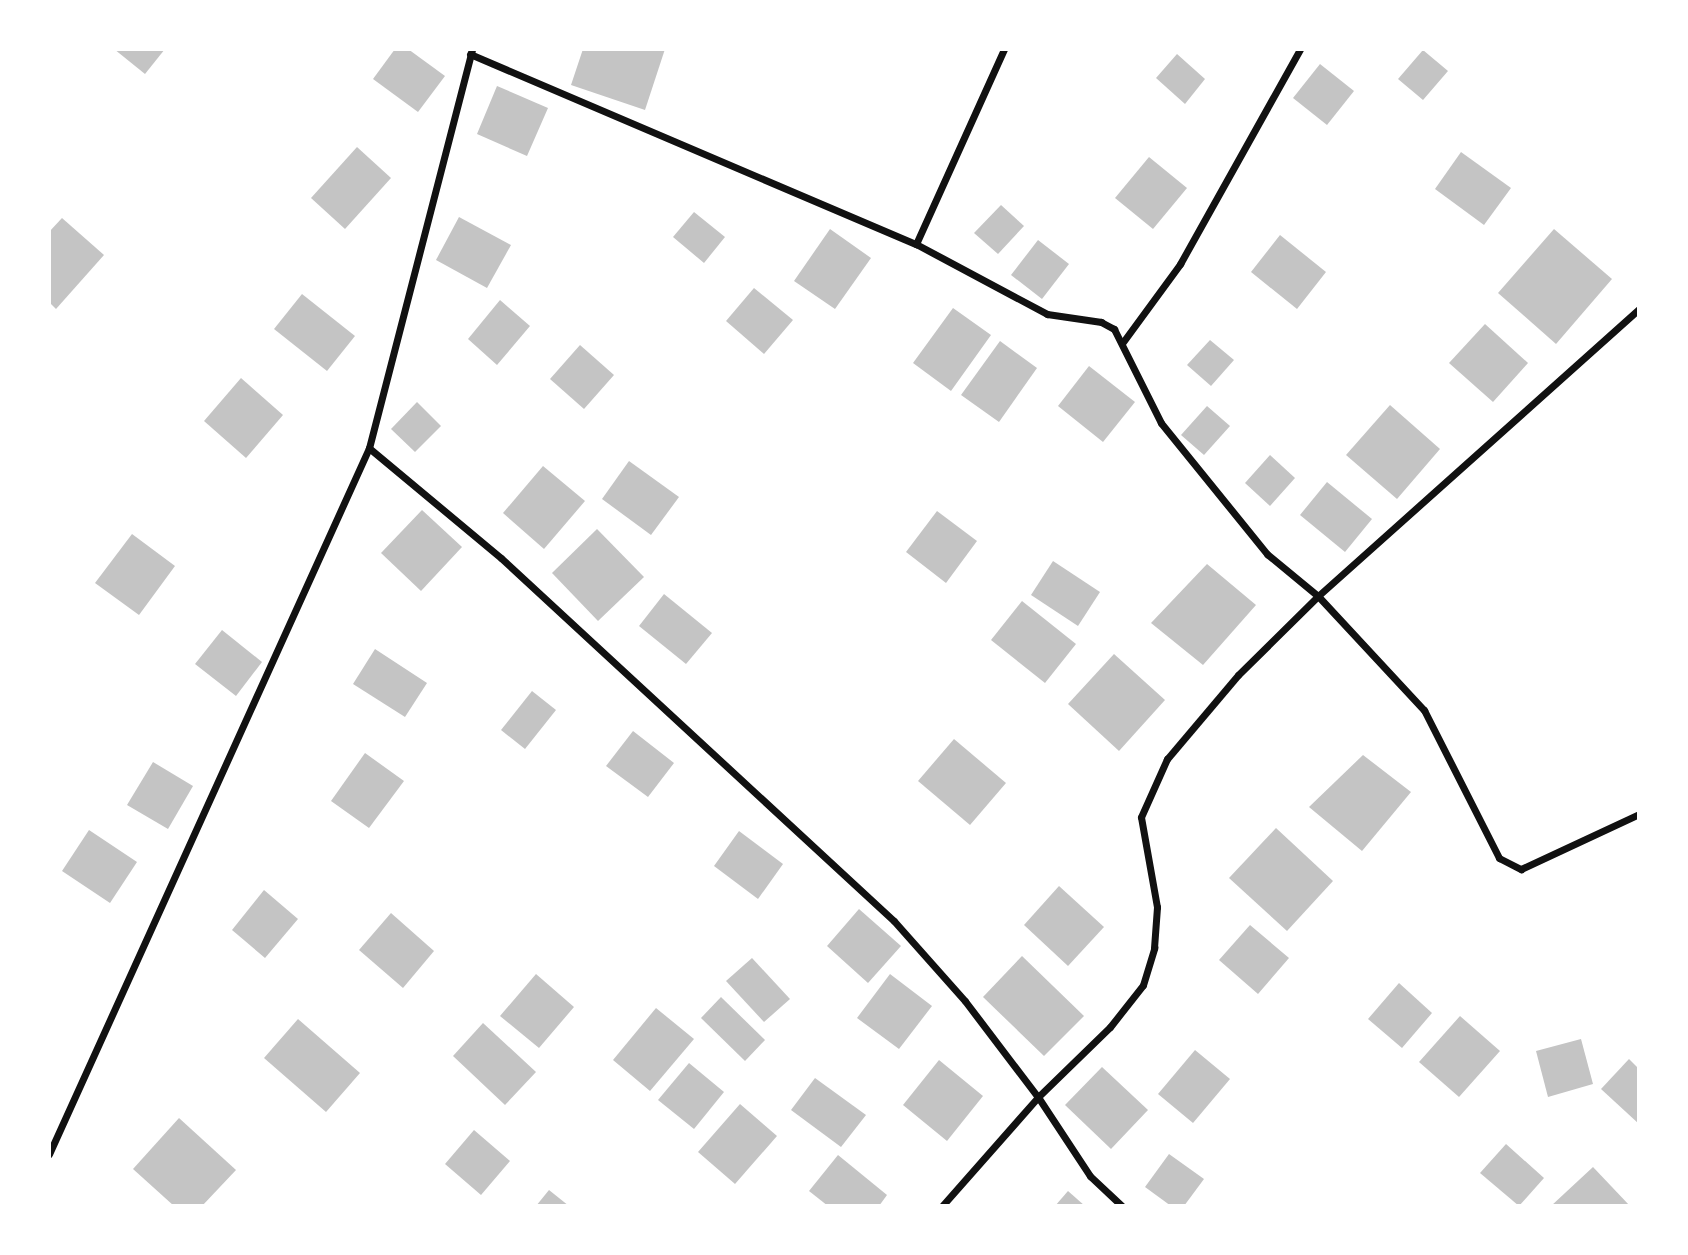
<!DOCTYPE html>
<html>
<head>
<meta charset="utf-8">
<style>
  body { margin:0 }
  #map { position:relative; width:1688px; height:1255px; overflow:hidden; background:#fff; font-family:Montserrat,sans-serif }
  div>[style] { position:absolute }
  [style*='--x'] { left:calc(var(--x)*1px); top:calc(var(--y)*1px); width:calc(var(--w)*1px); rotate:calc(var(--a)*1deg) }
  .building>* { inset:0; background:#c4c4c4 }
  .minor>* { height:7px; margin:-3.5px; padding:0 3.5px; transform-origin:3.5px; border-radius:3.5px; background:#111 }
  span { translate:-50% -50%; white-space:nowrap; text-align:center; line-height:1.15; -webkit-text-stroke:5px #fff; paint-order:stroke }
  .frame { position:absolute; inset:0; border:51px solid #fff; pointer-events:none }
</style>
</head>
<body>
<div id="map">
  <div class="building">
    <div style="clip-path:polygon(114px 49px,165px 49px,145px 74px)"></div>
    <div style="clip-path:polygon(395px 49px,408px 49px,445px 76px,418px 112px,373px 79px)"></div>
    <div style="clip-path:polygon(583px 49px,665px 49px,645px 110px,571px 85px)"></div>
    <div style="clip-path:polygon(1423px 50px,1448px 71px,1423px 100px,1398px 79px)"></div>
    <div style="clip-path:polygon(1177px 54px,1205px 79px,1185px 104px,1156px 78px)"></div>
    <div style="clip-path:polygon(1320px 64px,1354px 91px,1327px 125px,1293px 98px)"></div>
    <div style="clip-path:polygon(497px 86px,548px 108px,527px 156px,477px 134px)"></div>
    <div style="clip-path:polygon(357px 147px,391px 178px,345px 229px,311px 198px)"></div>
    <div style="clip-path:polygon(1461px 152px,1511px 188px,1484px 225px,1435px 189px)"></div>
    <div style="clip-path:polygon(1149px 157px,1187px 188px,1153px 229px,1115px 198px)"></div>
    <div style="clip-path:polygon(1001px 205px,1024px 226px,998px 254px,974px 233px)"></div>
    <div style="clip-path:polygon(694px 212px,725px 237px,704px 263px,673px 237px)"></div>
    <div style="clip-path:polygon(459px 217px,511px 245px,487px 288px,436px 260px)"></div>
    <div style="clip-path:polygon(62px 218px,104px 255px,56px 309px,49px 302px,49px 232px)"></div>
    <div style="clip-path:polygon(830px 229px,871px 258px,835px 309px,794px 281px)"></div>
    <div style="clip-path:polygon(1554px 229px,1612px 279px,1556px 344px,1498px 293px)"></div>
    <div style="clip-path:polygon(1280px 235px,1326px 272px,1297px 309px,1251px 272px)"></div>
    <div style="clip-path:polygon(1038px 240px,1069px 264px,1042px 299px,1011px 275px)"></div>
    <div style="clip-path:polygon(754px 288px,793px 320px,764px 354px,726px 321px)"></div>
    <div style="clip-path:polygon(302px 294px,355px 336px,327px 371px,274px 329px)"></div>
    <div style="clip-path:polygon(500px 300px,530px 326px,497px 365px,468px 339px)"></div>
    <div style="clip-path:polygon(953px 308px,991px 335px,951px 391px,913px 363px)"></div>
    <div style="clip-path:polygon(1485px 324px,1528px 363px,1493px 402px,1449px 363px)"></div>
    <div style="clip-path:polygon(1210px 340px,1234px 360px,1211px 386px,1187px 365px)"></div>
    <div style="clip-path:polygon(1000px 341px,1037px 368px,999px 422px,961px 395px)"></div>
    <div style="clip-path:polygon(580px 345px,614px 375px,584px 409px,550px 379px)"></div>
    <div style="clip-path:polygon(1089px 366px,1135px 402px,1103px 442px,1058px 406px)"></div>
    <div style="clip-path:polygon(241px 378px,283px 415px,246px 458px,204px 421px)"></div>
    <div style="clip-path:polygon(417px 402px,441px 426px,415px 452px,391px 429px)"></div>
    <div style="clip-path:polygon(1390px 405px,1440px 449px,1397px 499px,1346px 455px)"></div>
    <div style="clip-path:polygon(1207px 406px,1230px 426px,1204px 455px,1181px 435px)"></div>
    <div style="clip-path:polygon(1270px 455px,1295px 478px,1270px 506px,1245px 483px)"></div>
    <div style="clip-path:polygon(629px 461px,679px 497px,651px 535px,602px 499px)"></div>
    <div style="clip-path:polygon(543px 466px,585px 501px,544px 549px,503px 513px)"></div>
    <div style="clip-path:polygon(1327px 482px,1372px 519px,1345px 552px,1300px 515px)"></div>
    <div style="clip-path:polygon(422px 510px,462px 547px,421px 591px,381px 553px)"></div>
    <div style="clip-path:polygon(937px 511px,977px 541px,946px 583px,906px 552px)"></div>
    <div style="clip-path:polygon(597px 529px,644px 577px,598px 621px,552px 573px)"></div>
    <div style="clip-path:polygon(132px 534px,175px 566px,139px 615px,95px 583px)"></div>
    <div style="clip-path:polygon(1053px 561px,1100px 592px,1078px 626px,1031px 595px)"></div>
    <div style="clip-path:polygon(1207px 564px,1256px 605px,1203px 665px,1151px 623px)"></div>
    <div style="clip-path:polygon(664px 594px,712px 633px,686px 664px,639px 626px)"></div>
    <div style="clip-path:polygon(1022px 601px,1076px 644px,1045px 683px,991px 640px)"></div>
    <div style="clip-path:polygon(222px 630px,262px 662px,236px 696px,195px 664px)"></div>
    <div style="clip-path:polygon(375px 649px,427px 683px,405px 717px,353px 684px)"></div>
    <div style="clip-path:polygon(1114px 654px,1165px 700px,1119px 751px,1068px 704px)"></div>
    <div style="clip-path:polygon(532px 691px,556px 710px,525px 749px,501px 730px)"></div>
    <div style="clip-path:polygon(633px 731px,674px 763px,648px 797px,606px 766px)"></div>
    <div style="clip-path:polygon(954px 739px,1006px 783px,970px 825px,918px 781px)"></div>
    <div style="clip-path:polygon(365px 753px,404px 781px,369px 828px,331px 801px)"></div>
    <div style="clip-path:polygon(1363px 755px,1411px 792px,1362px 851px,1309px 807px)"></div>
    <div style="clip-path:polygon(153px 762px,193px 786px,168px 829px,127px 805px)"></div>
    <div style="clip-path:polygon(1276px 828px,1333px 881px,1287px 931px,1229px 878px)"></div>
    <div style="clip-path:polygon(89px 830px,137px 862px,110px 903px,62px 871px)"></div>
    <div style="clip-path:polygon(739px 831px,783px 864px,758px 899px,714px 866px)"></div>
    <div style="clip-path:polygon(1059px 886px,1104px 927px,1068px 966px,1024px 925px)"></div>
    <div style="clip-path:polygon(264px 890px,298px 919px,265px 958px,232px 930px)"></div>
    <div style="clip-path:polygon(859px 909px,901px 946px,868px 983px,827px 946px)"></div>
    <div style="clip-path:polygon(391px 913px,434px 951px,403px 988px,359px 950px)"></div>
    <div style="clip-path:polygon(1250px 925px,1289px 958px,1258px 994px,1219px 960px)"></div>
    <div style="clip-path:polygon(1022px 956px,1084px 1016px,1044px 1056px,983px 997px)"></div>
    <div style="clip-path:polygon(752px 958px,790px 999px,764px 1022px,726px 981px)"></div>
    <div style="clip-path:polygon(536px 974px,574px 1007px,539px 1048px,500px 1016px)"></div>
    <div style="clip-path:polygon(890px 974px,932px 1006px,899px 1049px,857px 1018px)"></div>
    <div style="clip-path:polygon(1399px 983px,1432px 1013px,1402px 1048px,1368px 1019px)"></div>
    <div style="clip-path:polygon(721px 997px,765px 1040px,745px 1061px,701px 1018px)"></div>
    <div style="clip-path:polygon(656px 1008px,694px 1039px,650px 1091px,613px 1060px)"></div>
    <div style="clip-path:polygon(1460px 1016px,1500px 1051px,1459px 1097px,1419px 1062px)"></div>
    <div style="clip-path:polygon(298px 1019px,360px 1073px,326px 1112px,264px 1058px)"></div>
    <div style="clip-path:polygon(483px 1023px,536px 1072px,505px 1105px,453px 1056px)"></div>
    <div style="clip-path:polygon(1581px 1039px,1593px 1084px,1548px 1097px,1536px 1051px)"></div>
    <div style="clip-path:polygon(1195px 1050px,1230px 1079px,1193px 1123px,1158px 1094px)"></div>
    <div style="clip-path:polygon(1629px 1059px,1639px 1069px,1639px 1124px,1601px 1089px)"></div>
    <div style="clip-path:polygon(939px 1060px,983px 1096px,947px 1141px,903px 1105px)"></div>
    <div style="clip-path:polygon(689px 1063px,724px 1092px,694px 1129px,658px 1100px)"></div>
    <div style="clip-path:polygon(1102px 1067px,1148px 1110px,1111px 1149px,1065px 1105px)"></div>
    <div style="clip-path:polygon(815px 1078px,866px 1115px,841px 1147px,791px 1110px)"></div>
    <div style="clip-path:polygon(740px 1104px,777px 1136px,735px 1184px,698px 1152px)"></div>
    <div style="clip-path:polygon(179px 1118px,236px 1170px,202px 1206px,174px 1206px,133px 1169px)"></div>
    <div style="clip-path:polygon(474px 1130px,510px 1161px,481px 1195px,445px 1164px)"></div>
    <div style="clip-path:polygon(1506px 1144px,1544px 1178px,1519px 1206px,1480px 1173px)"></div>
    <div style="clip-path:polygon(1169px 1154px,1204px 1179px,1184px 1206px,1171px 1206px,1145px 1187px)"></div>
    <div style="clip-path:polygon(838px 1155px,887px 1195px,879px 1206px,828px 1206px,809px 1191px)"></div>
    <div style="clip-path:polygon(1593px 1167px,1630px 1206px,1551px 1206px)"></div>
    <div style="clip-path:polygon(549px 1190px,569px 1206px,536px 1206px)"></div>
    <div style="clip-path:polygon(1068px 1191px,1085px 1206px,1055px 1206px)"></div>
  </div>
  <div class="minor">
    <div style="--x:470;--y:54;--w:485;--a:23.1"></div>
    <div style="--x:916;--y:244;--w:149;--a:28.1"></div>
    <div style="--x:1047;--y:314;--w:55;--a:8.4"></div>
    <div style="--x:1101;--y:322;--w:15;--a:28"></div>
    <div style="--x:1114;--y:329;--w:105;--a:63.4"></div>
    <div style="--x:1161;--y:423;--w:169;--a:51"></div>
    <div style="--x:1267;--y:554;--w:66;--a:39.5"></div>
    <div style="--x:1318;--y:596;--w:156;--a:47.1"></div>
    <div style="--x:1424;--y:710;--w:166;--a:63.1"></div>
    <div style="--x:1499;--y:858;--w:25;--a:27"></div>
    <div style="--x:1521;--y:869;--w:130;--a:-25"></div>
    <div style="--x:916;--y:244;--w:214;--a:-65.7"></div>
    <div style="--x:1123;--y:342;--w:97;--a:-53.8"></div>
    <div style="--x:1180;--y:264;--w:246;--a:-60.8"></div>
    <div style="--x:369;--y:448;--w:172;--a:39.8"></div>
    <div style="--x:501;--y:558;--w:535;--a:42.73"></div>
    <div style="--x:894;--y:921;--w:107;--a:48.4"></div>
    <div style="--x:965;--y:1001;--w:121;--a:52.8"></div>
    <div style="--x:1038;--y:1097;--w:95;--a:56.6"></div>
    <div style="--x:1090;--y:1176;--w:44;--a:43.2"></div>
    <div style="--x:49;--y:1154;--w:775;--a:-65.62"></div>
    <div style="--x:369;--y:448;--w:412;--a:-75.5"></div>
    <div style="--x:942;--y:1206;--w:145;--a:-48.6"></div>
    <div style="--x:1038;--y:1097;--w:100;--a:-44.2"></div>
    <div style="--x:1110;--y:1027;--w:53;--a:-51.8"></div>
    <div style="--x:1143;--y:985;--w:39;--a:-73"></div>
    <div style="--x:1154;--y:948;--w:41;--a:-85.8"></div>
    <div style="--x:1157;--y:907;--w:91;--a:-100.1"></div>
    <div style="--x:1141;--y:817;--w:64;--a:-65.9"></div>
    <div style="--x:1167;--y:759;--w:110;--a:-49.8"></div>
    <div style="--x:1238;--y:675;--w:112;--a:-44.6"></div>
    <div style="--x:1318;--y:596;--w:431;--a:-41.8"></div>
  </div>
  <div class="frame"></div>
</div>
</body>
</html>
